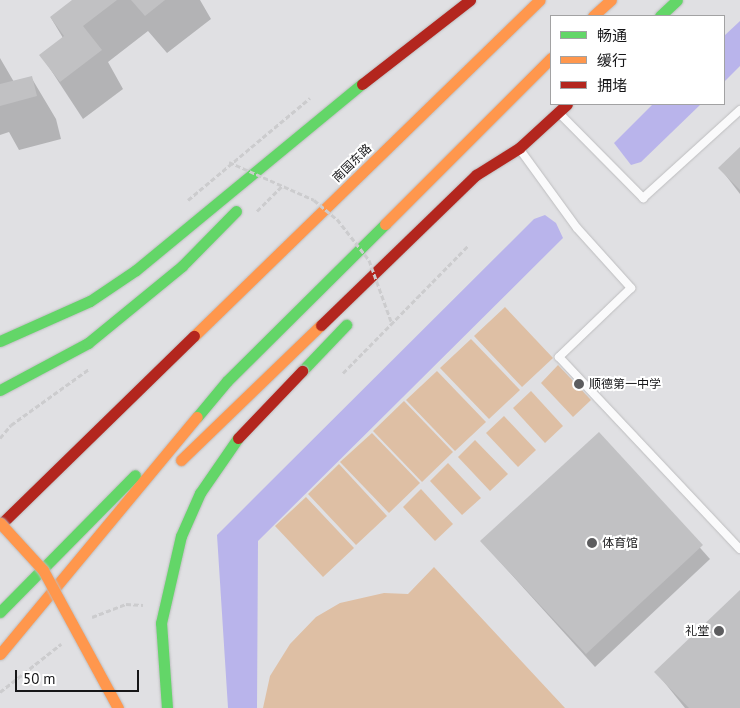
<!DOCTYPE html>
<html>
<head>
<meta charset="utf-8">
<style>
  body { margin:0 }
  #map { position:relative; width:740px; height:708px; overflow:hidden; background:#e0e0e3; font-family:"PT Sans","Noto Sans SC",sans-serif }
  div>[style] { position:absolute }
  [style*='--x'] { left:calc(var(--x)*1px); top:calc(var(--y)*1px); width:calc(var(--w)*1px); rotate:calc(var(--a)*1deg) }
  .green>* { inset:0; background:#debfa4 }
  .water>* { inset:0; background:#b9b4eb }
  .shadow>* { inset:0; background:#0003 }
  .building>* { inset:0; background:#c1c1c3 }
  .path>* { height:3px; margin-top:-1.5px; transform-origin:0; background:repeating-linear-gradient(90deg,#ccccce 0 5px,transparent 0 7.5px) }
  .roads { filter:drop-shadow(0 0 1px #bdbdbf) drop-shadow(0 0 1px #bdbdbf) }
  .lane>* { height:8px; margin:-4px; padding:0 4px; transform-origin:4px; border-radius:4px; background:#fafafb }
  .fast>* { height:11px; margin:-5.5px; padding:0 5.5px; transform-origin:5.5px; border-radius:5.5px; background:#63d668 }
  .slow>* { height:11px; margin:-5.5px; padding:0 5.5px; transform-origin:5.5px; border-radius:5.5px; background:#ff974d }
  .jam>* { height:11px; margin:-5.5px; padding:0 5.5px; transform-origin:5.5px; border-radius:5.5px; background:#b3261e }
  .path-bridge>* { height:3px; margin-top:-1.5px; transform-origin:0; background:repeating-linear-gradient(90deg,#ccccce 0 5px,transparent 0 7.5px) }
  .bridges { filter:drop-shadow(0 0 1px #bdbdbf) drop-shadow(0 0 1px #bdbdbf) }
  .fast-bridge>* { height:11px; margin:-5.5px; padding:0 5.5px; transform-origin:5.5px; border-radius:5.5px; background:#63d668 }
  .slow-bridge>* { height:11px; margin:-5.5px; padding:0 5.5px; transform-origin:5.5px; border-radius:5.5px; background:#ff974d }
  .jam-bridge>* { height:11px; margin:-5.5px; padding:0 5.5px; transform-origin:5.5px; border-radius:5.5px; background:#b3261e }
  .dots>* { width:14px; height:14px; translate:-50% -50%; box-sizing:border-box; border:2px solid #fff; border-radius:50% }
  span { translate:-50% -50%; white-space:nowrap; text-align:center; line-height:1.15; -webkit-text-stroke:4px #fff; paint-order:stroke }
  .street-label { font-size:12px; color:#161618 }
  .poi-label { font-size:12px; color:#161618 }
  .left { translate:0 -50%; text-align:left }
  .right { translate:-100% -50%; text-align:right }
  .legend { position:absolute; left:550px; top:15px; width:175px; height:90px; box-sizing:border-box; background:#fff; border:1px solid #a2a2a3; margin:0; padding:6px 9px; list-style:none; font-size:15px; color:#161618 }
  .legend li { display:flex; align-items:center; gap:10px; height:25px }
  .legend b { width:25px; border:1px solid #a2a2a3 }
  .scale { position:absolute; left:15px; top:670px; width:124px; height:22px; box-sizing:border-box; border:2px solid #161618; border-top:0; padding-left:6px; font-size:15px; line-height:18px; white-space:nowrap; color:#161618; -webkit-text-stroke:4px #fff; paint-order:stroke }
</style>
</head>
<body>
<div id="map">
  <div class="green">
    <div style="clip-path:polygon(505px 307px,553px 358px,522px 387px,474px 336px)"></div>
    <div style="clip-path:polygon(471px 339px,520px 390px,489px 419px,440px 368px)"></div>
    <div style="clip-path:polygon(558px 365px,591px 400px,573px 417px,541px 383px)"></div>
    <div style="clip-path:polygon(437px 371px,486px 422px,455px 451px,406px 400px)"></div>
    <div style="clip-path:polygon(531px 391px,563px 426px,545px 443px,513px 408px)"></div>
    <div style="clip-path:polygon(404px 401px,453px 452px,422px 482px,373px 431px)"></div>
    <div style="clip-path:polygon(504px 416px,536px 450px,518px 467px,486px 433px)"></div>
    <div style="clip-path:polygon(372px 433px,420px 483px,389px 513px,340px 462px)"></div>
    <div style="clip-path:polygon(475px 440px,508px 474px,490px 491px,458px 457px)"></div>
    <div style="clip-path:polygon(448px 463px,481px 498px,462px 515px,430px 481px)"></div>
    <div style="clip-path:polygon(339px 464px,387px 516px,356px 545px,308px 494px)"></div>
    <div style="clip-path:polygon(421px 489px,453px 524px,435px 541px,403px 507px)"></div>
    <div style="clip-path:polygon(306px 497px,354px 548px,323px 577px,275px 526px)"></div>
    <div style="clip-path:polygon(434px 567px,565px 708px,263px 708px,270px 676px,290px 644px,316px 617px,340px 603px,384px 593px,408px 594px)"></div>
  </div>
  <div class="water">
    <div style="clip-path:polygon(740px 21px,740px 66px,724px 82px,724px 36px)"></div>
    <div style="clip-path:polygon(653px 104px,701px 104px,641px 162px,631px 165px,614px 143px)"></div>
    <div style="clip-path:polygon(545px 215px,556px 223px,563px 238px,258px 541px,257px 708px,228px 708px,217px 535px,534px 219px)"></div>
  </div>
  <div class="shadow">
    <div style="clip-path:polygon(74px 0,200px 0,211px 19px,167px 53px,148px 31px,108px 62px,123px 89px,83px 119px,41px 55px,63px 38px,51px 18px)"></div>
    <div style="clip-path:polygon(0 58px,14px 82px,31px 77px,56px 119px,61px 139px,19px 150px,9px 132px,0 135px)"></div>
    <div style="clip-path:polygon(740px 149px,740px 194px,720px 168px)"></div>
    <div style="clip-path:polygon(599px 434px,710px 559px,595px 667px,482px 542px)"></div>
    <div style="clip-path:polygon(740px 591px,740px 708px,685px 708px,656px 672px)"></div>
  </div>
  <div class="building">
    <div style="clip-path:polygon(72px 0,117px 0,83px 26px,102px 50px,60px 82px,39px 55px,64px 36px,50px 17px)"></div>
    <div style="clip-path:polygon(131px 0,165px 0,145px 16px)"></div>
    <div style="clip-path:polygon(32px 76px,37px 96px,0 106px,0 84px)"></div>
    <div style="clip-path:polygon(740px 147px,740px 190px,718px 168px)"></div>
    <div style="clip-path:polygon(599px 432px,703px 545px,586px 654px,480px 541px)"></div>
    <div style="clip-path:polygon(740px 590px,740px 708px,689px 708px,654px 672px)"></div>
  </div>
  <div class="path">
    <div style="--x:188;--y:200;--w:159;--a:-39.9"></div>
    <div style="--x:257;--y:211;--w:37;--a:-45"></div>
    <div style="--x:343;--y:373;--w:178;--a:-45.5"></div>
    <div style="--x:0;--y:438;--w:17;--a:-50"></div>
    <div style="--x:11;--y:425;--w:96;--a:-35.7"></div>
    <div style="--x:92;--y:617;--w:36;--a:-21"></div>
    <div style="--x:126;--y:604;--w:17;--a:3"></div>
    <div style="--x:0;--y:692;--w:78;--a:-38.2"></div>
  </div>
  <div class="roads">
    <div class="lane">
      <div style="--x:559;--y:113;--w:120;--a:45.3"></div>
      <div style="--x:643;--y:198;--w:131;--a:-42.2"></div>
      <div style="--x:521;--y:151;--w:95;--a:54"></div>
      <div style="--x:577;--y:228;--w:81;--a:48"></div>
      <div style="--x:631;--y:288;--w:100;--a:136.2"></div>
      <div style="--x:559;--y:357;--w:264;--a:46.7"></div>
    </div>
    <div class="fast">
      <div style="--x:660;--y:16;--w:23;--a:-43"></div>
      <div style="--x:0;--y:341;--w:98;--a:-24"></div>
      <div style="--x:90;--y:301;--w:55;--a:-34"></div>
      <div style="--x:136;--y:270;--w:293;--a:-39.5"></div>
      <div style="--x:302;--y:371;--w:64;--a:-46.3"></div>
      <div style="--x:0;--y:390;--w:100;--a:-28.1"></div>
      <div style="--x:88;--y:343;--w:122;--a:-39.3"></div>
      <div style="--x:182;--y:266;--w:77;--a:-45.5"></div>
      <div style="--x:197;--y:417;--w:47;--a:-50.2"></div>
      <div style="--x:227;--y:381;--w:223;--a:-44.8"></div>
      <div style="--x:0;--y:612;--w:192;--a:-45.4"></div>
    </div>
    <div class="slow">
      <div style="--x:593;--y:16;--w:24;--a:-42"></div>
      <div style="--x:385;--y:224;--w:235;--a:-45"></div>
      <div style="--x:194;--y:336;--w:482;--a:-44.2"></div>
      <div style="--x:181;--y:460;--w:194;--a:-44"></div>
      <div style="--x:0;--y:654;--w:308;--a:-50.3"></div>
    </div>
    <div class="jam">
      <div style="--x:362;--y:84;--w:137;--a:-37.9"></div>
      <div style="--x:519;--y:148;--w:65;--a:-42.5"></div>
      <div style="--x:321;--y:325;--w:216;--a:-44.1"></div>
      <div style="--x:476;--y:175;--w:51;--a:-32.1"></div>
      <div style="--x:0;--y:525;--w:271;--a:-44.3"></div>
    </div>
  </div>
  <div class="path-bridge">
    <div style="--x:229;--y:162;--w:93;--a:24.1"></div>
    <div style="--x:314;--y:200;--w:30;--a:40"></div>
    <div style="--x:337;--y:219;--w:52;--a:52"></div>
    <div style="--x:369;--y:260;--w:68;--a:70.2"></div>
  </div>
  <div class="bridges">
    <div class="fast-bridge">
      <div style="--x:167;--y:708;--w:85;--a:-94"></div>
      <div style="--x:161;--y:623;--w:89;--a:-77.1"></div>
      <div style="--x:181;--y:536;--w:47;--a:-66.2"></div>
      <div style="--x:200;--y:493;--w:67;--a:-55.4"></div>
    </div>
    <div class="slow-bridge">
      <div style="--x:0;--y:523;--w:64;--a:47.5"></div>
      <div style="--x:43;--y:570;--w:157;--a:61.5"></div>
    </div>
    <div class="jam-bridge">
      <div style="--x:238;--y:438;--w:93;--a:-46.3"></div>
    </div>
  </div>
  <div class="dots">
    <div style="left:579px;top:384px;background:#5d5d5f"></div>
    <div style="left:592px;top:543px;background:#5d5d5f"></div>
    <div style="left:719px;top:631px;background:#5d5d5f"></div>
  </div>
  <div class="street-label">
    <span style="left:352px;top:163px;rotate:-44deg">南国东路</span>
  </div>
  <div class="poi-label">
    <span class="left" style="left:589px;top:384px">顺德第一中学</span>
    <span class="left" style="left:602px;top:543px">体育馆</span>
    <span class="right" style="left:709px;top:631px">礼堂</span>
  </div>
  <ul class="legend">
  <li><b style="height:6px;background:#63d668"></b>畅通</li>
  <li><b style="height:6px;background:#ff974d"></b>缓行</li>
  <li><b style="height:6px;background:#b3261e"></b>拥堵</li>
  </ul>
  <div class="scale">50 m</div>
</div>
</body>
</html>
